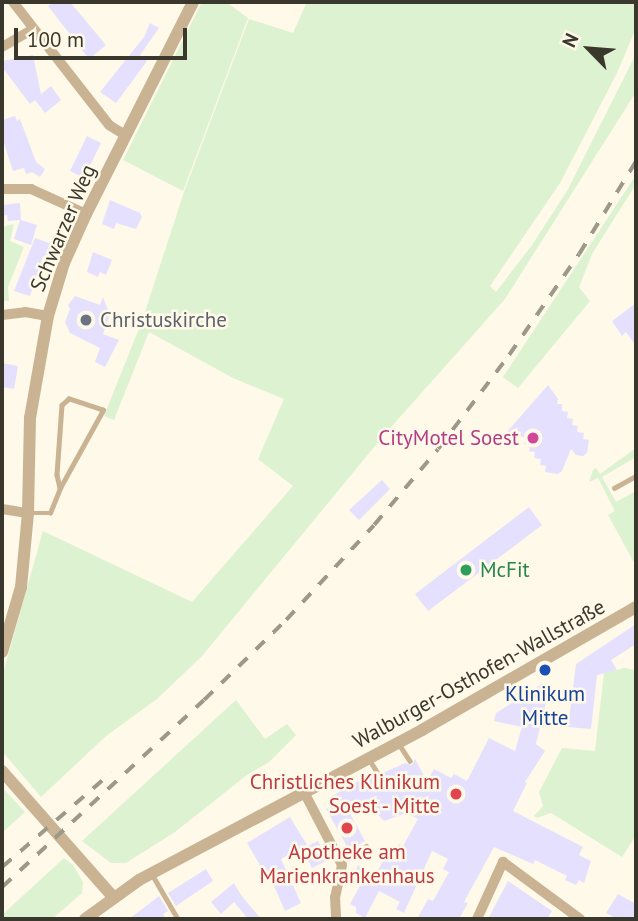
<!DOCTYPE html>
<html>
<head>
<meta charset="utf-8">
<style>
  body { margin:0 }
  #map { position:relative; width:638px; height:921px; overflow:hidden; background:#fef9e8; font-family:"PT Sans",sans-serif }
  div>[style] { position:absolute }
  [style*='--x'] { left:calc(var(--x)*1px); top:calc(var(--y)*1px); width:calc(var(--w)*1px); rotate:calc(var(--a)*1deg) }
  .green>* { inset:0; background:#ddf2d0 }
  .building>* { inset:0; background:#e6e0ff }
  .service>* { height:4.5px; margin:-2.25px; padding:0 2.25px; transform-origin:2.25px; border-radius:2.25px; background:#c9b393 }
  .minor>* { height:10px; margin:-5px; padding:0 5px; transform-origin:5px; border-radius:5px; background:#c9b393 }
  .tertiary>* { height:12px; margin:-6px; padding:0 6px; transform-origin:6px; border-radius:6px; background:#c9b393 }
  .rail>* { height:3.5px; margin-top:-1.75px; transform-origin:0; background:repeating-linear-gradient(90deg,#9c988a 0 12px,transparent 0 24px) }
  .dots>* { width:19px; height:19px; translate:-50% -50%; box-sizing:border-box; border:4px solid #fef9e8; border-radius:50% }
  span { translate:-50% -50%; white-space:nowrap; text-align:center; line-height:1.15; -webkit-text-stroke:5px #fef9e8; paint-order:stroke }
  .street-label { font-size:21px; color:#3a372c }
  .worship-label { font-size:21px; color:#5b616d }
  .left { translate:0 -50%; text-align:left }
  .hotel-label { font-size:21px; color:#b23c85 }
  .right { translate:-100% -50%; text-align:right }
  .leisure-label { font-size:21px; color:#27864d }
  .transit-label { font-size:21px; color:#164399 }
  .health-label { font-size:21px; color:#be3a42 }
  .frame { position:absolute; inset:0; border:4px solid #3a372c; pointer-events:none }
  .north { position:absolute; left:554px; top:14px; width:70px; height:70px; -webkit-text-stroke:5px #fef9e8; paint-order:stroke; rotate:295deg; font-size:19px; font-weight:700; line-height:28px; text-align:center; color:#3a372c }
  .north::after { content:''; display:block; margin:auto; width:24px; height:32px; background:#3a372c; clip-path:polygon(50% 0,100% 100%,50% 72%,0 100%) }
  .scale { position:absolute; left:14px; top:28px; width:173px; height:32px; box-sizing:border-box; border:4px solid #3a372c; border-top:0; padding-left:9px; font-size:21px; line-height:24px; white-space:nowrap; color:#3a372c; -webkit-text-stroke:5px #fef9e8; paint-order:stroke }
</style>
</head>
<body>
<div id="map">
  <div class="green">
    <div style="clip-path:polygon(202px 2px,226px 2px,248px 18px,183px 191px,123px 160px)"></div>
    <div style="clip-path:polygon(307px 2px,636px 2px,636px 28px,617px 73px,560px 183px,490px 286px,496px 292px,532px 245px,567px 191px,636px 54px,636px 92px,505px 299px,384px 435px,202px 656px,157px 699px,106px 736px,41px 797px,2px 751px,2px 677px,43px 531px,192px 602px,293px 486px,258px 459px,284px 399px,233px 378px,149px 332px,114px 420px,104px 416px,142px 321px,184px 192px,249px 19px,293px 33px)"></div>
    <div style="clip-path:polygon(636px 175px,636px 184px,592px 254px,579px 287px,590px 301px,518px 388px,503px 377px)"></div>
    <div style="clip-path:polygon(14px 224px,10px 241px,24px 247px,8px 287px,9px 301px,2px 301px,2px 227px)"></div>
    <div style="clip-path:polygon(636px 448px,636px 457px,602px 477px,616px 502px,636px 491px,636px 566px,608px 515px,615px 511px,598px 478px,589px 482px,593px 470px,596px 468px,600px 474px)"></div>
    <div style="clip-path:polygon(624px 668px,636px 670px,636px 835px,622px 857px,551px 813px,537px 818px,534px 816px,543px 806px,539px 792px,562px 748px,595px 751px,604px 673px)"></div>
    <div style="clip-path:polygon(236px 700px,265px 739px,287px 724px,296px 735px,269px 762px,247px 775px,175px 832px,126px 863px,111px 863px,82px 841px)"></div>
    <div style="clip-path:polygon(2px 787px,25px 812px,2px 833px)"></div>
    <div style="clip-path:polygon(64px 858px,73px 865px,83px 882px,82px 893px,52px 919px,2px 919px,2px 915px)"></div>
  </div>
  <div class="building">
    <div style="clip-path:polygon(53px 2px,70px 2px,106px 45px,89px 59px,48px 6px)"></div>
    <div style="clip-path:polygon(150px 23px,159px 28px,140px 55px,147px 61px,116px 103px,100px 92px,144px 37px)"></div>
    <div style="clip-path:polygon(33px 55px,41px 94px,51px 86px,61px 100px,45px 113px,35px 100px,30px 104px,2px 67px,2px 61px)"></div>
    <div style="clip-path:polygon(15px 116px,17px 121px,20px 119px,36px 162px,45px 169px,40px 177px,32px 172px,26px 174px,24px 168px,13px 171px,2px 137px,2px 120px)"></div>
    <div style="clip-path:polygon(87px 136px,101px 143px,84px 178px,70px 171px)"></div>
    <div style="clip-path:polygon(110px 200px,140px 213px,142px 217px,136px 229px,116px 223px,114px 229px,102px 224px)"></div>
    <div style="clip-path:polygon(20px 203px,21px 220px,37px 225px,31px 245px,14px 239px,20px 220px,8px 221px,7px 215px,2px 216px,2px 205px)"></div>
    <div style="clip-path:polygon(35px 238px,52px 244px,47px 258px,43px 256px,30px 296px,14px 291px)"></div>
    <div style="clip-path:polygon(93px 252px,112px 260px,106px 275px,100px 272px,98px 277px,87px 272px)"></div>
    <div style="clip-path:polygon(75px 296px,100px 305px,103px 297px,110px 315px,103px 334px,119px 340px,105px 367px,95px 362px,100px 348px,70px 333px,65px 322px,70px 309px,68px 305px)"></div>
    <div style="clip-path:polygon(636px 303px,636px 346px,626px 332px,622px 336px,612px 321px)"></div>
    <div style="clip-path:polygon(2px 363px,18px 366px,14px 389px,2px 387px)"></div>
    <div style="clip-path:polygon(548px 385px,558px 399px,557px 404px,562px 404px,562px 411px,568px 412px,567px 418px,573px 419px,572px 425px,578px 426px,577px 432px,584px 433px,583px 439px,589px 440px,587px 453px,583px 456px,576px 455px,571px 449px,562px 471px,558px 474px,545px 472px,546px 466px,540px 465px,541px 459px,534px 458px,535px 452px,529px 451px,530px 445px,524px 444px,525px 438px,507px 432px)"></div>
    <div style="clip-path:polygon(382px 480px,390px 489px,359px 520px,349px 510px)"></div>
    <div style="clip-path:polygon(529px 507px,542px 525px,428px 611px,415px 594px)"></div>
    <div style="clip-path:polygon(636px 624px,636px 644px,611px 660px,617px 670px,597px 675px,591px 729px,568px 727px,576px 664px)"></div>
    <div style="clip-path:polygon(542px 684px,550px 686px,536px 744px,545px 751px,525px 782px,527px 783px,513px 811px,583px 847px,579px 855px,591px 861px,584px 883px,579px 880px,576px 885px,565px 880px,567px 876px,535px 860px,533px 864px,494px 847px,464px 902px,468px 903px,459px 919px,417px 919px,428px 899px,433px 901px,449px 872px,443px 869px,448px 859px,432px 851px,404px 913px,396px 909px,400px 902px,379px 891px,365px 918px,356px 913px,356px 907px,350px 904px,362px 882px,353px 877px,358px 865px,376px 874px,387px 854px,393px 856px,399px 844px,403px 846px,418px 819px,406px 813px,384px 821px,363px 800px,347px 808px,365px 841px,349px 850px,326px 809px,334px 805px,330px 797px,368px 776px,380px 780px,383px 773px,405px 763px,412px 765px,415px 759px,427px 781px,434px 769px,451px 778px,454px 774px,467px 781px,489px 738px,515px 751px,522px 727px,494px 721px,496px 713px)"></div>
    <div style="clip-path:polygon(290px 817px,307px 845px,281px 859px,301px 903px,285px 911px,267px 870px,264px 872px,247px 843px)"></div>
    <div style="clip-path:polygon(318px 841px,328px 860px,312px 868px,302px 849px)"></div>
    <div style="clip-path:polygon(206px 869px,213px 881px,176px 906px,168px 893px)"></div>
    <div style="clip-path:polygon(508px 881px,552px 911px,547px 919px,488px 919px)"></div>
    <div style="clip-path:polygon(234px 883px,241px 895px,261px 919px,248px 919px,234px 902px,221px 914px,211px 902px)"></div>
    <div style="clip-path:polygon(618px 894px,636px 904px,636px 919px,617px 919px,606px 913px)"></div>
    <div style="clip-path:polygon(159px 896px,168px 911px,163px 914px,166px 919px,129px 919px)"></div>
  </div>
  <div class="service">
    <div style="--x:614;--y:488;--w:25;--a:-29"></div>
    <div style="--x:29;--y:513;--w:21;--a:0"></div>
    <div style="--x:50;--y:513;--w:27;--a:-68"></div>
    <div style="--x:60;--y:488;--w:89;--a:-61.1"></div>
    <div style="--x:103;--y:410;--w:36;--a:-162"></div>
    <div style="--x:69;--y:399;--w:9;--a:139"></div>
    <div style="--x:62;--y:405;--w:70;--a:94.1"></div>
    <div style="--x:57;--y:475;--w:13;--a:77"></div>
    <div style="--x:399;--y:744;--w:20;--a:57"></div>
    <div style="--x:369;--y:759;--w:19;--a:58"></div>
    <div style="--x:341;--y:861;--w:29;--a:-31"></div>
    <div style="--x:152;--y:874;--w:52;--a:60"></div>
  </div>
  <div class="minor">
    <div style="--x:13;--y:2;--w:156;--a:52"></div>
    <div style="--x:109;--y:125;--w:19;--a:32"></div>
    <div style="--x:2;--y:47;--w:36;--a:-30"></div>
    <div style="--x:2;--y:189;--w:29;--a:0"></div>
    <div style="--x:31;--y:189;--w:60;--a:24.4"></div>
    <div style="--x:2;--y:315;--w:23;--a:-7"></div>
    <div style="--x:25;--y:312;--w:23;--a:10"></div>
    <div style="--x:2;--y:509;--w:26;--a:9"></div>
    <div style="--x:304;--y:792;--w:82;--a:62.5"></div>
    <div style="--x:342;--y:865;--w:33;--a:102"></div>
    <div style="--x:335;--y:897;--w:22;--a:87"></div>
    <div style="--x:477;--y:919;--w:63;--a:-65.5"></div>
    <div style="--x:503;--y:862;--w:96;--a:36.5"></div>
  </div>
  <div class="tertiary">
    <div style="--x:2;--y:652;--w:68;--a:-73.7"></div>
    <div style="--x:21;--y:587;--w:74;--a:-84.6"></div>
    <div style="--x:28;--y:513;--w:95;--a:-88.8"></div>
    <div style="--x:30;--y:418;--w:104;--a:-80"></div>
    <div style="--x:48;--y:316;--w:55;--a:-73.2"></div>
    <div style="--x:64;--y:263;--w:54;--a:-65.8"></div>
    <div style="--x:86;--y:214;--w:237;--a:-63.2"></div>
    <div style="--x:2;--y:771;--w:169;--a:48.6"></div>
    <div style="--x:85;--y:919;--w:67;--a:-35.8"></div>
    <div style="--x:139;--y:880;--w:320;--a:-27.9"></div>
    <div style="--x:422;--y:730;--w:247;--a:-29.9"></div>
  </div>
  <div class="rail">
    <div style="--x:2;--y:867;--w:144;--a:-40.8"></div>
    <div style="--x:2;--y:887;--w:275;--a:-42.8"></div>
    <div style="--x:204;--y:700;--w:115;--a:-44.3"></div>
    <div style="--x:286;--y:620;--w:129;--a:-47.2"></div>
    <div style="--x:374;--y:525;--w:99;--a:-49.9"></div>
    <div style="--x:438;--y:449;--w:118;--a:-52.9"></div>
    <div style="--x:509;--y:355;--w:123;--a:-55.3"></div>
    <div style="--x:579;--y:254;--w:109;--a:-58.5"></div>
  </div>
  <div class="dots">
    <div style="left:86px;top:320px;background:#6b7280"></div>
    <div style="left:533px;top:438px;background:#d1479c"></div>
    <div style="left:466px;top:570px;background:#2e9e5b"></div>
    <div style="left:545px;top:670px;background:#1a4fb4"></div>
    <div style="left:456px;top:794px;background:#e0444e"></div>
    <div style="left:347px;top:828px;background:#e0444e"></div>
  </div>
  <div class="street-label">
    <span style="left:63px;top:228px;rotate:-67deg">Schwarzer Weg</span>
    <span style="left:479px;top:674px;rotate:-29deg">Walburger-Osthofen-Wallstraße</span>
  </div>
  <div class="worship-label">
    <span class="left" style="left:100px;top:320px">Christuskirche</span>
  </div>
  <div class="hotel-label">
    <span class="right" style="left:519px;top:438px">CityMotel Soest</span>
  </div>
  <div class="leisure-label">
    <span class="left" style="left:480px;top:570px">McFit</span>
  </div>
  <div class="transit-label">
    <span style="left:545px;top:706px">Klinikum<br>Mitte</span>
  </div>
  <div class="health-label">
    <span class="right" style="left:440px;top:794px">Christliches Klinikum<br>Soest - Mitte</span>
    <span style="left:347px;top:864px">Apotheke am<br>Marienkrankenhaus</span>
  </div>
  <div class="frame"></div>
  <div class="north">N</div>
  <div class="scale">100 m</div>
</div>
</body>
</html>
